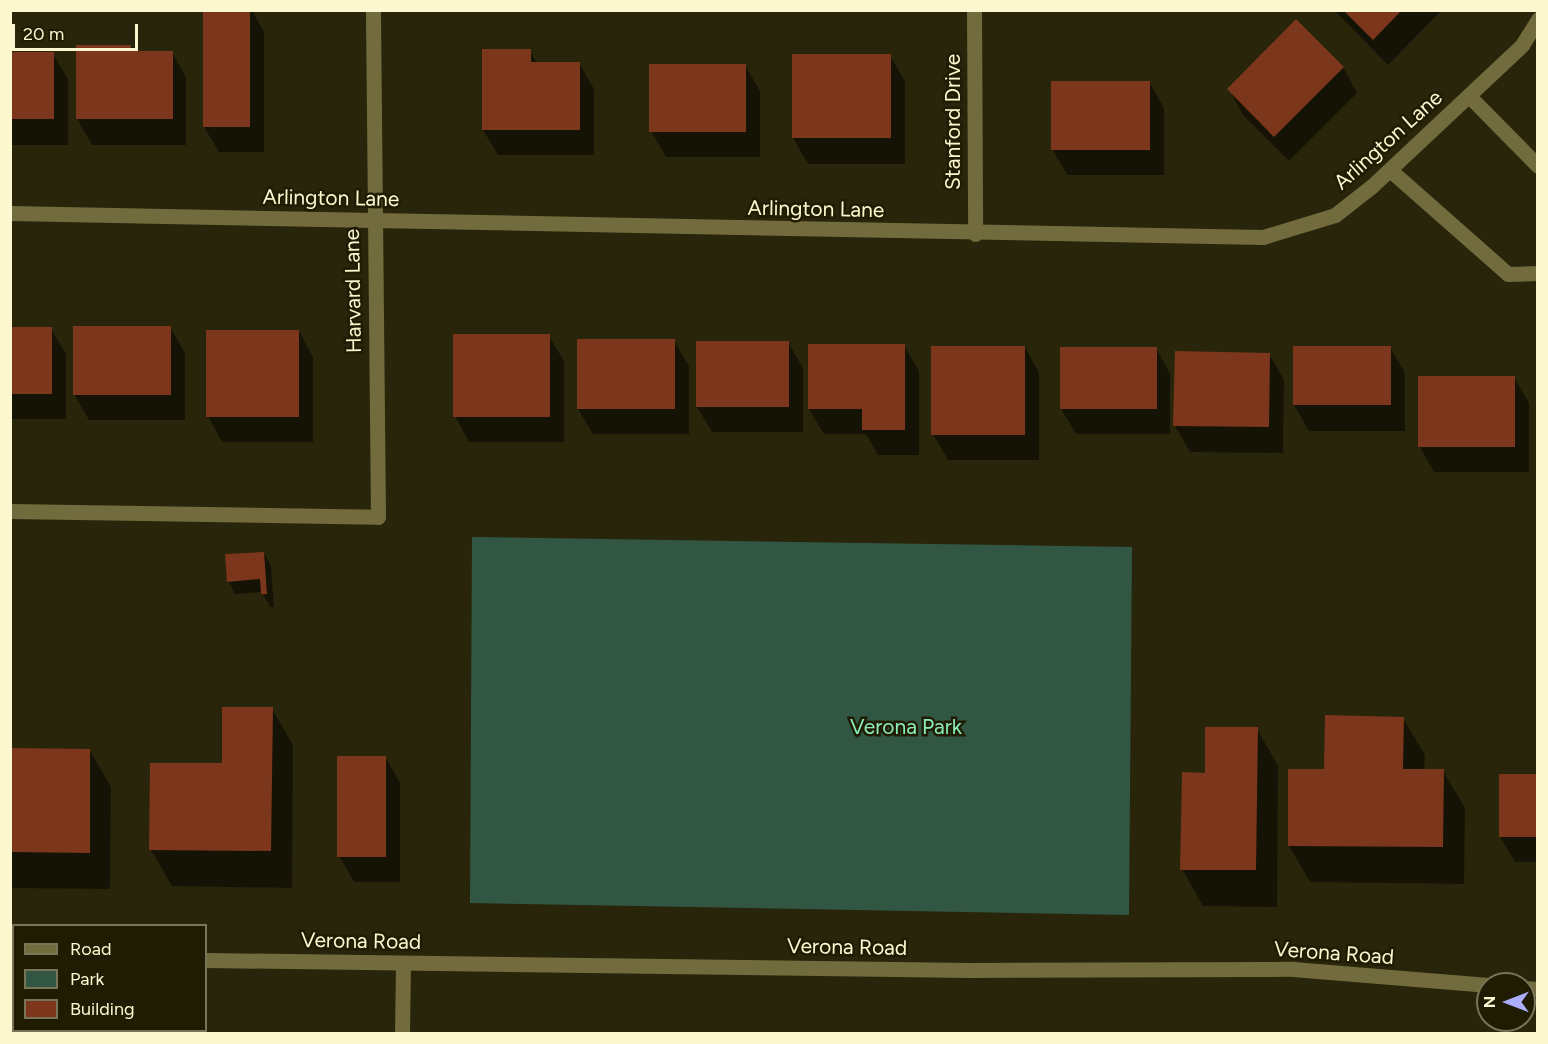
<!DOCTYPE html>
<html>
<head>
<meta charset="utf-8">
<style>
  body { margin:0 }
  #map { position:relative; width:1548px; height:1044px; overflow:hidden; background:#29250b; font-family:Figtree,sans-serif }
  div>[style] { position:absolute }
  [style*='--x'] { left:calc(var(--x)*1px); top:calc(var(--y)*1px); width:calc(var(--w)*1px); rotate:calc(var(--a)*1deg) }
  .green>* { inset:0; background:#315744 }
  .shadow>* { inset:0; background:#0007 }
  .building>* { inset:0; background:#7b361b }
  .minor>* { height:15px; margin:-7.5px; padding:0 7.5px; transform-origin:7.5px; border-radius:7.5px; background:#726b3d }
  span { translate:-50% -50%; white-space:nowrap; text-align:center; line-height:1.15; -webkit-text-stroke:5px #201c03; paint-order:stroke }
  .street-label { font-size:21px; color:#fcf7cf }
  .park-label { font-size:21px; color:#8bedbc }
  .frame { position:absolute; inset:0; border:12px solid #fcf7cf; pointer-events:none }
  .legend { position:absolute; left:12px; top:924px; width:195px; height:108px; box-sizing:border-box; background:#201c03; border:2px solid #787455; margin:0; padding:8px 10px; list-style:none; font-size:18px; color:#fcf7cf }
  .legend li { display:flex; align-items:center; gap:12px; height:30px }
  .legend b { width:30px; border:2px solid #787455 }
  .north { position:absolute; left:1476px; top:972px; width:60px; height:60px; box-sizing:border-box; background:#201c03; border:2px solid #787455; border-radius:50%; rotate:270deg; font-size:16px; font-weight:700; line-height:24px; text-align:center; color:#fcf7cf }
  .north::after { content:''; display:block; margin:auto; width:21px; height:27px; background:#abaffb; clip-path:polygon(50% 0,100% 100%,50% 72%,0 100%) }
  .scale { position:absolute; left:12px; top:24px; width:126px; height:27px; box-sizing:border-box; border:3px solid #fcf7cf; border-top:0; padding-left:8px; font-size:18px; line-height:21px; white-space:nowrap; color:#fcf7cf; -webkit-text-stroke:4px #201c03; paint-order:stroke }
</style>
</head>
<body>
<div id="map">
  <div class="green">
    <div style="clip-path:polygon(472px 537px,1132px 547px,1129px 915px,470px 903px)"></div>
  </div>
  <div class="shadow">
    <div style="clip-path:polygon(204px 10px,252px 10px,264px 32px,264px 152px,219px 152px,204px 127px)"></div>
    <div style="clip-path:polygon(1334px 10px,1442px 10px,1388px 65px)"></div>
    <div style="clip-path:polygon(130px 46px,134px 52px,172px 52px,186px 78px,186px 145px,92px 145px,77px 119px)"></div>
    <div style="clip-path:polygon(530px 51px,537px 63px,579px 63px,594px 89px,594px 155px,498px 155px,483px 130px)"></div>
    <div style="clip-path:polygon(10px 54px,53px 54px,68px 79px,68px 145px,10px 145px)"></div>
    <div style="clip-path:polygon(890px 56px,905px 81px,905px 164px,808px 164px,793px 138px)"></div>
    <div style="clip-path:polygon(745px 65px,760px 91px,760px 157px,666px 157px,651px 131px)"></div>
    <div style="clip-path:polygon(1343px 67px,1357px 93px,1289px 161px,1243px 115px,1229px 89px)"></div>
    <div style="clip-path:polygon(1149px 82px,1164px 108px,1164px 175px,1067px 175px,1052px 149px)"></div>
    <div style="clip-path:polygon(170px 327px,185px 353px,185px 420px,89px 420px,74px 394px)"></div>
    <div style="clip-path:polygon(10px 328px,51px 329px,66px 354px,66px 419px,10px 419px)"></div>
    <div style="clip-path:polygon(299px 331px,313px 357px,313px 442px,222px 442px,208px 416px)"></div>
    <div style="clip-path:polygon(549px 336px,564px 361px,564px 442px,469px 442px,455px 416px)"></div>
    <div style="clip-path:polygon(674px 341px,689px 366px,689px 434px,593px 434px,578px 409px)"></div>
    <div style="clip-path:polygon(788px 342px,803px 368px,803px 432px,712px 432px,697px 407px)"></div>
    <div style="clip-path:polygon(904px 345px,919px 371px,919px 455px,878px 455px,866px 434px,824px 434px,809px 409px)"></div>
    <div style="clip-path:polygon(1025px 347px,1039px 373px,1039px 460px,948px 460px,933px 434px)"></div>
    <div style="clip-path:polygon(1294px 347px,1390px 347px,1405px 373px,1405px 431px,1309px 431px,1294px 405px)"></div>
    <div style="clip-path:polygon(1156px 348px,1170px 374px,1170px 434px,1076px 434px,1061px 409px)"></div>
    <div style="clip-path:polygon(1269px 354px,1284px 380px,1283px 453px,1190px 452px,1175px 426px)"></div>
    <div style="clip-path:polygon(1514px 377px,1529px 403px,1529px 472px,1434px 472px,1420px 447px)"></div>
    <div style="clip-path:polygon(264px 553px,271px 566px,274px 607px,270px 607px,262px 592px,235px 594px,228px 581px)"></div>
    <div style="clip-path:polygon(272px 709px,293px 745px,292px 888px,172px 886px,151px 850px)"></div>
    <div style="clip-path:polygon(1403px 718px,1425px 755px,1424px 771px,1443px 771px,1465px 808px,1464px 884px,1310px 882px,1289px 846px,1326px 771px)"></div>
    <div style="clip-path:polygon(1257px 729px,1278px 766px,1277px 907px,1203px 906px,1182px 869px,1206px 774px)"></div>
    <div style="clip-path:polygon(10px 750px,90px 751px,111px 787px,110px 889px,10px 888px)"></div>
    <div style="clip-path:polygon(386px 758px,400px 783px,400px 882px,354px 882px,339px 856px)"></div>
    <div style="clip-path:polygon(1538px 775px,1538px 862px,1515px 862px,1500px 837px)"></div>
  </div>
  <div class="building">
    <div style="clip-path:polygon(203px 10px,250px 10px,250px 127px,203px 127px)"></div>
    <div style="clip-path:polygon(1343px 10px,1402px 10px,1373px 40px)"></div>
    <div style="clip-path:polygon(1296px 19px,1344px 67px,1274px 137px,1227px 89px)"></div>
    <div style="clip-path:polygon(76px 45px,131px 45px,131px 51px,173px 51px,173px 119px,76px 119px)"></div>
    <div style="clip-path:polygon(482px 49px,531px 49px,531px 62px,580px 62px,580px 130px,482px 130px)"></div>
    <div style="clip-path:polygon(10px 52px,54px 52px,54px 119px,10px 119px)"></div>
    <div style="clip-path:polygon(792px 54px,891px 54px,891px 138px,792px 138px)"></div>
    <div style="clip-path:polygon(649px 64px,746px 64px,746px 132px,649px 132px)"></div>
    <div style="clip-path:polygon(1051px 81px,1150px 81px,1150px 150px,1051px 150px)"></div>
    <div style="clip-path:polygon(73px 326px,171px 326px,171px 395px,73px 395px)"></div>
    <div style="clip-path:polygon(10px 327px,52px 327px,52px 394px,10px 394px)"></div>
    <div style="clip-path:polygon(206px 330px,299px 330px,299px 417px,206px 417px)"></div>
    <div style="clip-path:polygon(453px 334px,550px 334px,550px 417px,453px 417px)"></div>
    <div style="clip-path:polygon(577px 339px,675px 339px,675px 409px,577px 409px)"></div>
    <div style="clip-path:polygon(696px 341px,789px 341px,789px 407px,696px 407px)"></div>
    <div style="clip-path:polygon(808px 344px,905px 344px,905px 430px,862px 430px,862px 409px,808px 409px)"></div>
    <div style="clip-path:polygon(931px 346px,1025px 346px,1025px 435px,931px 435px)"></div>
    <div style="clip-path:polygon(1293px 346px,1391px 346px,1391px 405px,1293px 405px)"></div>
    <div style="clip-path:polygon(1060px 347px,1157px 347px,1157px 409px,1060px 409px)"></div>
    <div style="clip-path:polygon(1175px 351px,1270px 353px,1269px 427px,1173px 426px)"></div>
    <div style="clip-path:polygon(1418px 376px,1515px 376px,1515px 447px,1418px 447px)"></div>
    <div style="clip-path:polygon(264px 552px,267px 594px,261px 594px,260px 579px,227px 582px,225px 554px)"></div>
    <div style="clip-path:polygon(222px 707px,273px 707px,271px 851px,149px 850px,150px 763px,222px 763px)"></div>
    <div style="clip-path:polygon(1325px 715px,1404px 717px,1403px 769px,1444px 769px,1443px 847px,1288px 846px,1288px 769px,1324px 769px)"></div>
    <div style="clip-path:polygon(1205px 727px,1258px 727px,1256px 870px,1180px 870px,1182px 772px,1205px 773px)"></div>
    <div style="clip-path:polygon(10px 748px,90px 749px,90px 853px,10px 852px)"></div>
    <div style="clip-path:polygon(337px 756px,386px 756px,386px 857px,337px 857px)"></div>
    <div style="clip-path:polygon(1499px 774px,1538px 774px,1538px 837px,1499px 837px)"></div>
  </div>
  <div class="minor">
    <div style="--x:974;--y:10;--w:224;--a:89.7"></div>
    <div style="--x:1469;--y:96;--w:98;--a:45.4"></div>
    <div style="--x:1390;--y:170;--w:157;--a:41.4"></div>
    <div style="--x:1508;--y:274;--w:30;--a:-2"></div>
    <div style="--x:10;--y:213;--w:1253;--a:1.1"></div>
    <div style="--x:1263;--y:237;--w:75;--a:-17"></div>
    <div style="--x:1335;--y:215;--w:47;--a:-38.1"></div>
    <div style="--x:1372;--y:186;--w:206;--a:-43.2"></div>
    <div style="--x:1522;--y:45;--w:31;--a:-58"></div>
    <div style="--x:10;--y:511;--w:368;--a:0.9"></div>
    <div style="--x:378;--y:517;--w:507;--a:-90.57"></div>
    <div style="--x:10;--y:958;--w:4;--a:0"></div>
    <div style="--x:206;--y:960;--w:764;--a:0.75"></div>
    <div style="--x:970;--y:970;--w:323;--a:-0.2"></div>
    <div style="--x:1293;--y:969;--w:196;--a:4.7"></div>
    <div style="--x:1524;--y:988;--w:14;--a:4"></div>
    <div style="--x:402;--y:1034;--w:71;--a:-89.2"></div>
  </div>
  <div class="street-label">
    <span style="left:953px;top:122px;rotate:-90deg">Stanford Drive</span>
    <span style="left:1388px;top:140px;rotate:-42deg">Arlington Lane</span>
    <span style="left:331px;top:198px;rotate:1deg">Arlington Lane</span>
    <span style="left:816px;top:209px;rotate:1deg">Arlington Lane</span>
    <span style="left:353px;top:291px;rotate:-91deg">Harvard Lane</span>
    <span style="left:361px;top:941px;rotate:1deg">Verona Road</span>
    <span style="left:847px;top:947px;rotate:1deg">Verona Road</span>
    <span style="left:1334px;top:953px;rotate:4deg">Verona Road</span>
  </div>
  <div class="park-label">
    <span style="left:906px;top:727px">Verona Park</span>
  </div>
  <div class="frame"></div>
  <ul class="legend">
  <li><b style="height:8px;background:#726b3d"></b>Road</li>
  <li><b style="height:16px;background:#315744"></b>Park</li>
  <li><b style="height:16px;background:#7b361b"></b>Building</li>
  </ul>
  <div class="north">N</div>
  <div class="scale">20 m</div>
</div>
</body>
</html>
